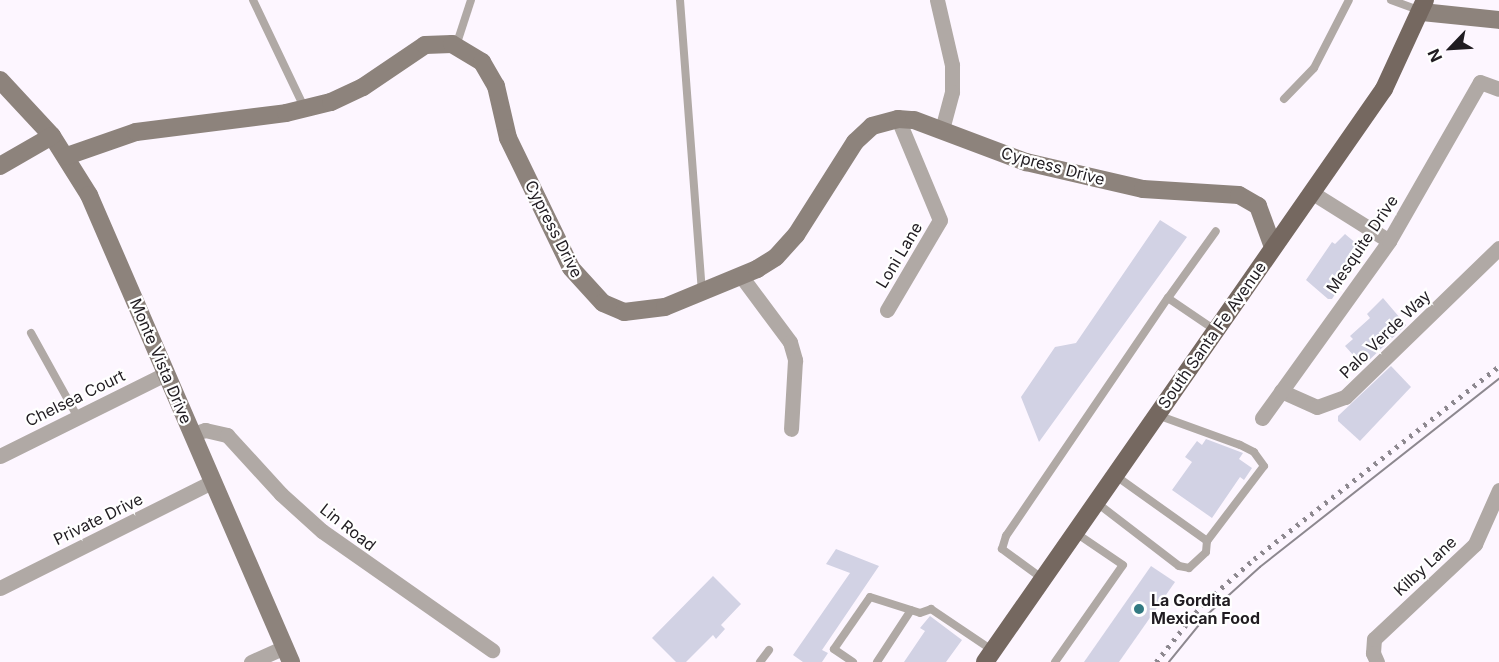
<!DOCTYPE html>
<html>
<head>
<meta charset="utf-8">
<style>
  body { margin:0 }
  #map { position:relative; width:1499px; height:662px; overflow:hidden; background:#fdf6ff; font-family:Inter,sans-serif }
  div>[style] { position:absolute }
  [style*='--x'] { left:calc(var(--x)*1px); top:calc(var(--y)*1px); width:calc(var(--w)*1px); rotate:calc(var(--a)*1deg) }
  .building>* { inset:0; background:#d2d2e4 }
  .lane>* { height:8px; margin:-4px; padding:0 4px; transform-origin:4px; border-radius:4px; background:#b0a9a5 }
  .street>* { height:15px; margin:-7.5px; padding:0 7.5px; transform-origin:7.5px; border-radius:7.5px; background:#b0a9a5 }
  .secondary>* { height:18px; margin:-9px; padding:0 9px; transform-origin:9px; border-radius:9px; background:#8d837c }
  .primary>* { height:18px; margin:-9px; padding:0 9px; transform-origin:9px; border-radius:9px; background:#756860 }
  .tram>* { height:1.5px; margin:-0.75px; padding:0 0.75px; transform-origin:0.75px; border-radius:0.75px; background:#8d888f }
  .rail>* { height:4.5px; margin-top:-2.25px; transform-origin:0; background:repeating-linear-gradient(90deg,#8d888f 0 3px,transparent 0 9px) }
  .dots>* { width:16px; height:16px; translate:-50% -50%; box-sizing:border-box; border:3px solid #fff; border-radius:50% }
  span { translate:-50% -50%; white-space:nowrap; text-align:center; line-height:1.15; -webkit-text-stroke:4.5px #fff; paint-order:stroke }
  .street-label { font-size:16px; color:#201c21 }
  .poi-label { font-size:16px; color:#201c21; font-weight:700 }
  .left { translate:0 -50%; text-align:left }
  .north { position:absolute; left:1421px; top:18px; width:60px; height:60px; -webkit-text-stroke:4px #fff; paint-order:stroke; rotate:245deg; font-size:16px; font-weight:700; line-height:24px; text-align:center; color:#201c21 }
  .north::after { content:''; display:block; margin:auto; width:21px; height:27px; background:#201c21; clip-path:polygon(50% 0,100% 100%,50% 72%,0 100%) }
</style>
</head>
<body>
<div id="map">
  <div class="building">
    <div style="clip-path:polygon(1160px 220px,1187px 237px,1039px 442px,1021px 397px,1055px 347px,1076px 343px)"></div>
    <div style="clip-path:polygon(1345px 234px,1364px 250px,1332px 299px,1328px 299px,1306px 280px,1332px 242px,1335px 244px)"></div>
    <div style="clip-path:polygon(1383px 298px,1406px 325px,1363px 366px,1345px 346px,1353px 339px,1350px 336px,1370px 318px,1367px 314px)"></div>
    <div style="clip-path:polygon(1391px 366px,1411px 387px,1360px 441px,1338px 421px,1338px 416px)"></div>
    <div style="clip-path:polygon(1206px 439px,1243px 453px,1239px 459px,1252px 468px,1244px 480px,1240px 477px,1212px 518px,1172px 490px,1192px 462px,1185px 457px,1197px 441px,1202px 445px)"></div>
    <div style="clip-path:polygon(836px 549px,879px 566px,822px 650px,828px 653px,822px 662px,803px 662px,793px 655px,850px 573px,826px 564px)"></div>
    <div style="clip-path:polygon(1151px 566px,1175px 582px,1119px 662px,1084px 662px)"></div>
    <div style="clip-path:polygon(713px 576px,741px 604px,721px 625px,725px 629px,716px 639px,713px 635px,686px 662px,676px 662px,652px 638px)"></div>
    <div style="clip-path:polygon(930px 616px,962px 640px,946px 662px,904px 662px,925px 631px,920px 628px)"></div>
  </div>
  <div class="lane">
    <div style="--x:253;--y:0;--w:119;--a:64.5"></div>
    <div style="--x:680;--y:0;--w:291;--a:85.7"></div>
    <div style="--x:1391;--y:0;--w:32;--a:20"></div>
    <div style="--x:456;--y:46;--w:48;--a:-71.9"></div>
    <div style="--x:1284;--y:99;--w:43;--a:-45.9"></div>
    <div style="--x:1314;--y:68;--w:76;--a:-62.8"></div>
    <div style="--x:1215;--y:330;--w:57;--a:-145.8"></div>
    <div style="--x:1168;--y:298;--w:82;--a:-54.4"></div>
    <div style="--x:31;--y:333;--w:95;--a:61"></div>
    <div style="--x:1116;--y:476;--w:112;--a:35.5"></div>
    <div style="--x:1097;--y:503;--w:103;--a:37.5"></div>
    <div style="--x:1179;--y:566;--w:10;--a:11"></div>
    <div style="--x:1189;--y:568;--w:23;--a:-43"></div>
    <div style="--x:1206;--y:552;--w:11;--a:-85"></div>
    <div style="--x:1207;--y:541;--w:94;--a:-52.8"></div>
    <div style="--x:1264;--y:466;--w:17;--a:-126"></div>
    <div style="--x:1254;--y:452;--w:16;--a:-153"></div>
    <div style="--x:1240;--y:445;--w:88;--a:-160.1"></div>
    <div style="--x:1043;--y:579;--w:51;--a:-143.8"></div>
    <div style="--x:1002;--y:549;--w:14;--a:-73"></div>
    <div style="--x:1006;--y:536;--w:288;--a:-55.8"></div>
    <div style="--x:760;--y:662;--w:15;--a:-53"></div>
    <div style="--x:853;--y:662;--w:23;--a:-146"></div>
    <div style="--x:834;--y:649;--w:63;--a:-55.3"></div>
    <div style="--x:870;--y:597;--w:52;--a:17.7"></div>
    <div style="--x:920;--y:613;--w:12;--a:-20"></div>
    <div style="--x:931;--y:609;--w:73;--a:33.9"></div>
    <div style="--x:877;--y:662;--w:62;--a:-56.8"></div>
    <div style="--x:1055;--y:662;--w:118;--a:-55"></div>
    <div style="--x:1123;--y:565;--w:57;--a:-145.8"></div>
  </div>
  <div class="street">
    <div style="--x:937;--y:0;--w:67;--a:77"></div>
    <div style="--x:952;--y:65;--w:27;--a:90"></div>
    <div style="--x:952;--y:92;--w:39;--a:105"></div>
    <div style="--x:1311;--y:192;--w:92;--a:32.1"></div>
    <div style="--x:741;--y:276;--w:82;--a:53.4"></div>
    <div style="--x:790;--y:342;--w:19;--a:74"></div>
    <div style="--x:795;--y:360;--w:69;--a:93.3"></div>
    <div style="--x:887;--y:310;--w:104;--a:-59.5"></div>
    <div style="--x:940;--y:220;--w:109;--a:-112.6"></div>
    <div style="--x:1281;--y:391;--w:39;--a:24"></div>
    <div style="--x:1317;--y:407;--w:30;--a:-20"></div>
    <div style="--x:1345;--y:397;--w:214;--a:-44.1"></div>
    <div style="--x:1262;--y:418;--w:218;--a:-54.3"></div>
    <div style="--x:1389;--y:241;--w:183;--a:-60.2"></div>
    <div style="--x:1480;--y:82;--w:20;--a:20"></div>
    <div style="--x:193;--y:434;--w:13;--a:-18"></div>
    <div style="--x:205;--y:430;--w:23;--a:13"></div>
    <div style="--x:227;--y:435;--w:80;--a:47.5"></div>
    <div style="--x:281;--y:494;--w:55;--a:42.1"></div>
    <div style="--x:322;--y:531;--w:208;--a:35"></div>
    <div style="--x:0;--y:456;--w:186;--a:-26.4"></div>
    <div style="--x:0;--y:588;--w:237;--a:-26.6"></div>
    <div style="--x:251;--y:662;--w:36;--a:-24"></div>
    <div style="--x:1377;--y:662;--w:10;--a:-114"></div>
    <div style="--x:1373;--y:653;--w:14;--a:-86"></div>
    <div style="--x:1374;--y:639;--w:139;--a:-43.2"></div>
    <div style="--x:1475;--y:544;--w:59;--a:-66"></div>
  </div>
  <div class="secondary">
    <div style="--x:1422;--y:12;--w:77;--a:5.9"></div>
    <div style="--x:0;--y:80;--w:76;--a:47.1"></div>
    <div style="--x:52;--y:136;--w:70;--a:57.9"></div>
    <div style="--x:89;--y:195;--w:509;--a:66.61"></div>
    <div style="--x:67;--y:156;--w:73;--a:-19.2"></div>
    <div style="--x:136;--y:132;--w:151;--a:-7.2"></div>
    <div style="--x:286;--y:113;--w:46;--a:-13.7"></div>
    <div style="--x:331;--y:102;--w:35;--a:-25"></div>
    <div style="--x:363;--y:87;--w:75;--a:-34.1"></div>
    <div style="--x:425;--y:45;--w:27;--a:-2"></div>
    <div style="--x:452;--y:44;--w:35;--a:31"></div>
    <div style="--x:482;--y:62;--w:28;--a:60"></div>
    <div style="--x:496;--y:86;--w:53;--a:77"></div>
    <div style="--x:508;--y:138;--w:144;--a:64.1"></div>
    <div style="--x:571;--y:268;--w:47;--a:47.6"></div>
    <div style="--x:603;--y:303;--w:23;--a:23"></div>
    <div style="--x:624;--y:312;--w:41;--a:-7"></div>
    <div style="--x:665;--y:307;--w:100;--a:-22.4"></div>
    <div style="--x:757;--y:269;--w:22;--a:-32"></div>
    <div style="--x:776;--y:257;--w:30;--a:-48"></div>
    <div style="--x:796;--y:235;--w:110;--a:-57.6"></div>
    <div style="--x:855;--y:142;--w:23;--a:-43"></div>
    <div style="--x:872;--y:126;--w:27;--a:-15"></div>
    <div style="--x:898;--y:119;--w:16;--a:4"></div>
    <div style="--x:914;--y:120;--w:120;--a:20.6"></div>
    <div style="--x:1026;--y:162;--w:120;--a:13"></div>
    <div style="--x:1143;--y:189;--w:96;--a:3.6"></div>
    <div style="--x:1239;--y:195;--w:22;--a:30"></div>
    <div style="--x:1258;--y:206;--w:44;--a:69.9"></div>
    <div style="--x:0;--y:166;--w:60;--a:-30"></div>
  </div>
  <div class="primary">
    <div style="--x:985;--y:662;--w:698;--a:-55.15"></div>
    <div style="--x:1384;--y:89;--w:98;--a:-65.3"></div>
  </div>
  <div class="tram">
    <div style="--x:1169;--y:662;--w:62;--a:-50.9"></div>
    <div style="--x:1208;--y:614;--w:70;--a:-42.1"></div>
    <div style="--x:1260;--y:567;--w:304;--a:-38.2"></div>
  </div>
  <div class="rail">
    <div style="--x:1156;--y:662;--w:72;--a:-51.2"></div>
    <div style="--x:1201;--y:606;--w:71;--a:-41.6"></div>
    <div style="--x:1254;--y:559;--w:312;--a:-38.2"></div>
  </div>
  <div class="dots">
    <div style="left:1139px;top:609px;background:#327a82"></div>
  </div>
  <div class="street-label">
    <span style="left:1053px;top:166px;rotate:15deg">Cypress Drive</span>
    <span style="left:554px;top:229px;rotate:63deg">Cypress Drive</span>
    <span style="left:1362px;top:244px;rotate:-56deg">Mesquite Drive</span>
    <span style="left:899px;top:255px;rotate:-59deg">Loni Lane</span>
    <span style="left:1385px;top:334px;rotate:-44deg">Palo Verde Way</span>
    <span style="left:1212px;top:335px;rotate:-55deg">South Santa Fe Avenue</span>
    <span style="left:161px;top:361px;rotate:67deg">Monte Vista Drive</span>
    <span style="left:75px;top:398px;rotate:-26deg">Chelsea Court</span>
    <span style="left:98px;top:519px;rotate:-26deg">Private Drive</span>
    <span style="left:348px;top:527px;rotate:38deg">Lin Road</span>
    <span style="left:1425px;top:566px;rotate:-43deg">Kilby Lane</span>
  </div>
  <div class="poi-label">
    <span class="left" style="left:1151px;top:609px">La Gordita<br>Mexican Food</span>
  </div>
  <div class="north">N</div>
</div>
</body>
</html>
